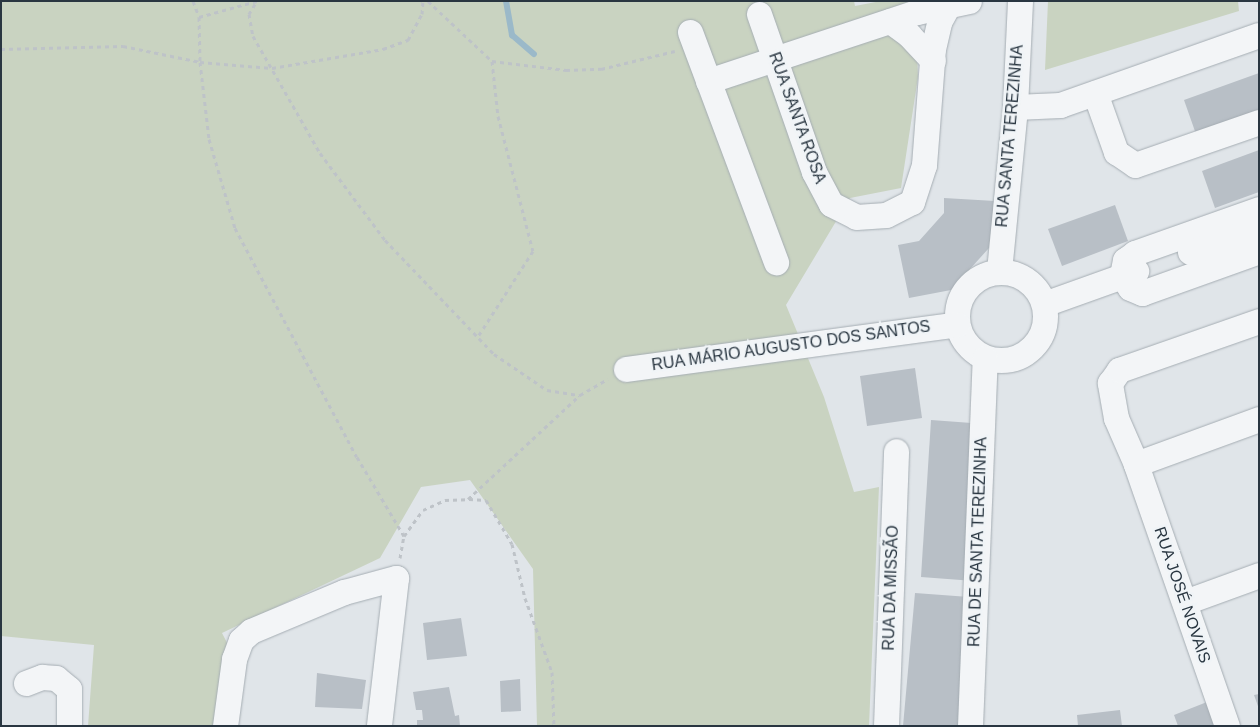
<!DOCTYPE html>
<html>
<head>
<meta charset="utf-8">
<style>
  body { margin:0 }
  #map { position:relative; width:1260px; height:727px; overflow:hidden; background:#e0e5e9; font-family:Arial,sans-serif }
  div>[style] { position:absolute }
  [style*='--x'] { left:calc(var(--x)*1px); top:calc(var(--y)*1px); width:calc(var(--w)*1px); rotate:calc(var(--a)*1deg) }
  .green>* { inset:0; background:#c9d3c1 }
  .stream>* { height:6px; margin:-3px; padding:0 3px; transform-origin:3px; border-radius:3px; background:#9bb9c9 }
  .building>* { inset:0; background:#b8bfc6 }
  .path>* { height:3px; margin-top:-1.5px; transform-origin:0; background:repeating-linear-gradient(90deg,#bec3c8 0 4px,transparent 0 8px) }
  .roads { filter:drop-shadow(0 0 1px #a5adb3) drop-shadow(0 0 1px #a5adb3) }
  .minor>* { height:25px; margin:-12.5px; padding:0 12.5px; transform-origin:12.5px; border-radius:12.5px; background:#f3f5f7 }
  .minor>.ring { margin:-12.5px; padding:0; box-sizing:content-box; background:none; border:25px solid #f3f5f7; border-radius:50% }
  span { translate:-50% -50%; white-space:nowrap; text-align:center; line-height:1.15; -webkit-text-stroke:5px #f0f4f7; paint-order:stroke }
  .street-label { font-size:16px; color:#293641 }
  .frame { position:absolute; inset:0; border:2px solid #293641; pointer-events:none }
</style>
</head>
<body>
<div id="map">
  <div class="green">
    <div style="clip-path:polygon(1px 1px,854px 1px,855px 6px,881px 1px,915px 1px,918px 77px,901px 188px,850px 198px,786px 305px,824px 397px,854px 492px,879px 487px,869px 726px,537px 726px,533px 569px,470px 480px,421px 487px,380px 558px,222px 633px,239px 666px,227px 726px,88px 726px,94px 645px,1px 636px)"></div>
    <div style="clip-path:polygon(1048px 1px,1238px 1px,1239px 11px,1045px 70px)"></div>
  </div>
  <div class="stream">
    <div style="--x:506;--y:1;--w:35;--a:80"></div>
    <div style="--x:512;--y:35;--w:29;--a:41"></div>
  </div>
  <div class="building">
    <div style="clip-path:polygon(1259px 73px,1259px 115px,1197px 137px,1184px 100px)"></div>
    <div style="clip-path:polygon(1259px 150px,1259px 192px,1215px 208px,1202px 171px)"></div>
    <div style="clip-path:polygon(944px 198px,995px 201px,989px 248px,951px 290px,909px 298px,898px 245px,919px 241px,944px 213px)"></div>
    <div style="clip-path:polygon(1115px 205px,1128px 241px,1062px 266px,1048px 229px)"></div>
    <div style="clip-path:polygon(915px 368px,922px 418px,867px 426px,860px 376px)"></div>
    <div style="clip-path:polygon(931px 420px,985px 424px,974px 581px,921px 577px)"></div>
    <div style="clip-path:polygon(915px 593px,969px 597px,958px 726px,903px 726px)"></div>
    <div style="clip-path:polygon(461px 618px,467px 656px,427px 660px,423px 623px)"></div>
    <div style="clip-path:polygon(317px 673px,366px 680px,362px 709px,315px 707px)"></div>
    <div style="clip-path:polygon(520px 679px,521px 711px,501px 712px,500px 681px)"></div>
    <div style="clip-path:polygon(449px 687px,455px 716px,459px 715px,460px 726px,417px 726px,417px 720px,423px 720px,422px 710px,416px 710px,413px 692px)"></div>
    <div style="clip-path:polygon(1259px 694px,1259px 709px,1254px 695px)"></div>
    <div style="clip-path:polygon(1207px 702px,1216px 726px,1178px 726px,1174px 715px)"></div>
    <div style="clip-path:polygon(1120px 710px,1122px 726px,1078px 726px,1077px 715px)"></div>
  </div>
  <div class="path">
    <div style="--x:193;--y:1;--w:17;--a:69"></div>
    <div style="--x:199;--y:17;--w:45;--a:88.7"></div>
    <div style="--x:200;--y:62;--w:78;--a:83.3"></div>
    <div style="--x:209;--y:139;--w:93;--a:73.7"></div>
    <div style="--x:235;--y:228;--w:259;--a:62"></div>
    <div style="--x:357;--y:457;--w:92;--a:59.3"></div>
    <div style="--x:428;--y:1;--w:88;--a:43.2"></div>
    <div style="--x:492;--y:61;--w:55;--a:83.8"></div>
    <div style="--x:498;--y:116;--w:139;--a:75.5"></div>
    <div style="--x:533;--y:251;--w:103;--a:122.8"></div>
    <div style="--x:255;--y:4;--w:12;--a:121"></div>
    <div style="--x:249;--y:14;--w:22;--a:80"></div>
    <div style="--x:253;--y:36;--w:135;--a:60.2"></div>
    <div style="--x:320;--y:153;--w:109;--a:53.2"></div>
    <div style="--x:385;--y:240;--w:158;--a:46.3"></div>
    <div style="--x:494;--y:354;--w:64;--a:34.2"></div>
    <div style="--x:547;--y:390;--w:33;--a:9"></div>
    <div style="--x:199;--y:17;--w:60;--a:-15.4"></div>
    <div style="--x:1;--y:49;--w:122;--a:-1.4"></div>
    <div style="--x:123;--y:46;--w:79;--a:11.7"></div>
    <div style="--x:200;--y:62;--w:72;--a:4.8"></div>
    <div style="--x:272;--y:68;--w:113;--a:-9.7"></div>
    <div style="--x:383;--y:49;--w:27;--a:-20"></div>
    <div style="--x:408;--y:40;--w:30;--a:-62"></div>
    <div style="--x:422;--y:14;--w:13;--a:-86"></div>
    <div style="--x:492;--y:61;--w:75;--a:6.9"></div>
    <div style="--x:566;--y:70;--w:35;--a:-2"></div>
    <div style="--x:601;--y:69;--w:76;--a:-13.7"></div>
    <div style="--x:469;--y:499;--w:17;--a:3"></div>
    <div style="--x:486;--y:500;--w:51;--a:59.4"></div>
    <div style="--x:512;--y:544;--w:56;--a:76.5"></div>
    <div style="--x:525;--y:598;--w:79;--a:70"></div>
    <div style="--x:552;--y:672;--w:54;--a:87.9"></div>
    <div style="--x:400;--y:558;--w:22;--a:-80"></div>
    <div style="--x:404;--y:536;--w:32;--a:-54"></div>
    <div style="--x:423;--y:510;--w:24;--a:-24"></div>
    <div style="--x:445;--y:500;--w:23;--a:-2"></div>
    <div style="--x:468;--y:499;--w:153;--a:-42.9"></div>
    <div style="--x:580;--y:395;--w:32;--a:-30"></div>
  </div>
  <div class="roads">
    <div class="minor">
      <div style="--x:759;--y:14;--w:167;--a:70.8"></div>
      <div style="--x:814;--y:172;--w:36;--a:62"></div>
      <div style="--x:831;--y:204;--w:28;--a:27"></div>
      <div style="--x:856;--y:217;--w:30;--a:-4"></div>
      <div style="--x:886;--y:215;--w:29;--a:-27"></div>
      <div style="--x:912;--y:202;--w:39;--a:-72"></div>
      <div style="--x:924;--y:165;--w:116;--a:-85.6"></div>
      <div style="--x:933;--y:49;--w:28;--a:-77"></div>
      <div style="--x:939;--y:22;--w:18;--a:-61"></div>
      <div style="--x:890;--y:21;--w:24;--a:36"></div>
      <div style="--x:909;--y:35;--w:35;--a:47"></div>
      <div style="--x:690;--y:32;--w:246;--a:69.5"></div>
      <div style="--x:708;--y:81;--w:220;--a:-18.3"></div>
      <div style="--x:917;--y:12;--w:53;--a:-11.9"></div>
      <div style="--x:1095;--y:93;--w:63;--a:70.4"></div>
      <div style="--x:1116;--y:152;--w:23;--a:34"></div>
      <div style="--x:1135;--y:165;--w:131;--a:-19.1"></div>
      <div style="--x:1015;--y:107;--w:45;--a:-2.5"></div>
      <div style="--x:1060;--y:105;--w:211;--a:-19.4"></div>
      <div style="--x:1259;--y:209;--w:132;--a:160.5"></div>
      <div style="--x:1135;--y:253;--w:12;--a:145"></div>
      <div style="--x:1125;--y:260;--w:16;--a:101"></div>
      <div style="--x:1122;--y:276;--w:14;--a:56"></div>
      <div style="--x:1130;--y:288;--w:13;--a:23"></div>
      <div style="--x:1142;--y:293;--w:124;--a:-19.7"></div>
      <div style="--x:1190;--y:252;--w:73;--a:-19.2"></div>
      <div style="--x:999;--y:271;--w:165;--a:-84.4"></div>
      <div style="--x:1015;--y:107;--w:106;--a:-87.3"></div>
      <div class="ring" style="left:957px;top:272px;width:63px;height:63px"></div>
      <div style="--x:1044;--y:304;--w:98;--a:-19.7"></div>
      <div style="--x:626;--y:369;--w:334;--a:-7.7"></div>
      <div style="--x:1136;--y:464;--w:131;--a:-20.1"></div>
      <div style="--x:1185;--y:602;--w:79;--a:-20"></div>
      <div style="--x:26;--y:683;--w:17;--a:-21"></div>
      <div style="--x:42;--y:677;--w:14;--a:4"></div>
      <div style="--x:56;--y:678;--w:17;--a:40"></div>
      <div style="--x:69;--y:689;--w:37;--a:90"></div>
      <div style="--x:225;--y:726;--w:68;--a:-82.3"></div>
      <div style="--x:234;--y:659;--w:20;--a:-70"></div>
      <div style="--x:241;--y:640;--w:13;--a:-42"></div>
      <div style="--x:251;--y:631;--w:101;--a:-22.8"></div>
      <div style="--x:344;--y:592;--w:54;--a:-15.1"></div>
      <div style="--x:396;--y:578;--w:149;--a:96.6"></div>
      <div style="--x:886;--y:726;--w:275;--a:-87.9"></div>
      <div style="--x:970;--y:726;--w:368;--a:-87.7"></div>
      <div style="--x:1227;--y:726;--w:277;--a:-109.2"></div>
      <div style="--x:1136;--y:464;--w:50;--a:-113.5"></div>
      <div style="--x:1116;--y:418;--w:36;--a:-100"></div>
      <div style="--x:1110;--y:383;--w:16;--a:-55"></div>
      <div style="--x:1119;--y:370;--w:148;--a:-19.3"></div>
    </div>
  </div>
  <div class="street-label">
    <span style="left:797px;top:118px;rotate:70deg">RUA SANTA ROSA</span>
    <span style="left:1010px;top:136px;rotate:-85deg">RUA SANTA TEREZINHA</span>
    <span style="left:791px;top:346px;rotate:-8deg">RUA MÁRIO AUGUSTO DOS SANTOS</span>
    <span style="left:978px;top:542px;rotate:-88deg">RUA DE SANTA TEREZINHA</span>
    <span style="left:891px;top:588px;rotate:-88deg">RUA DA MISSÃO</span>
    <span style="left:1182px;top:595px;rotate:71deg">RUA JOSÉ NOVAIS</span>
  </div>
  <div class="frame"></div>
</div>
</body>
</html>
